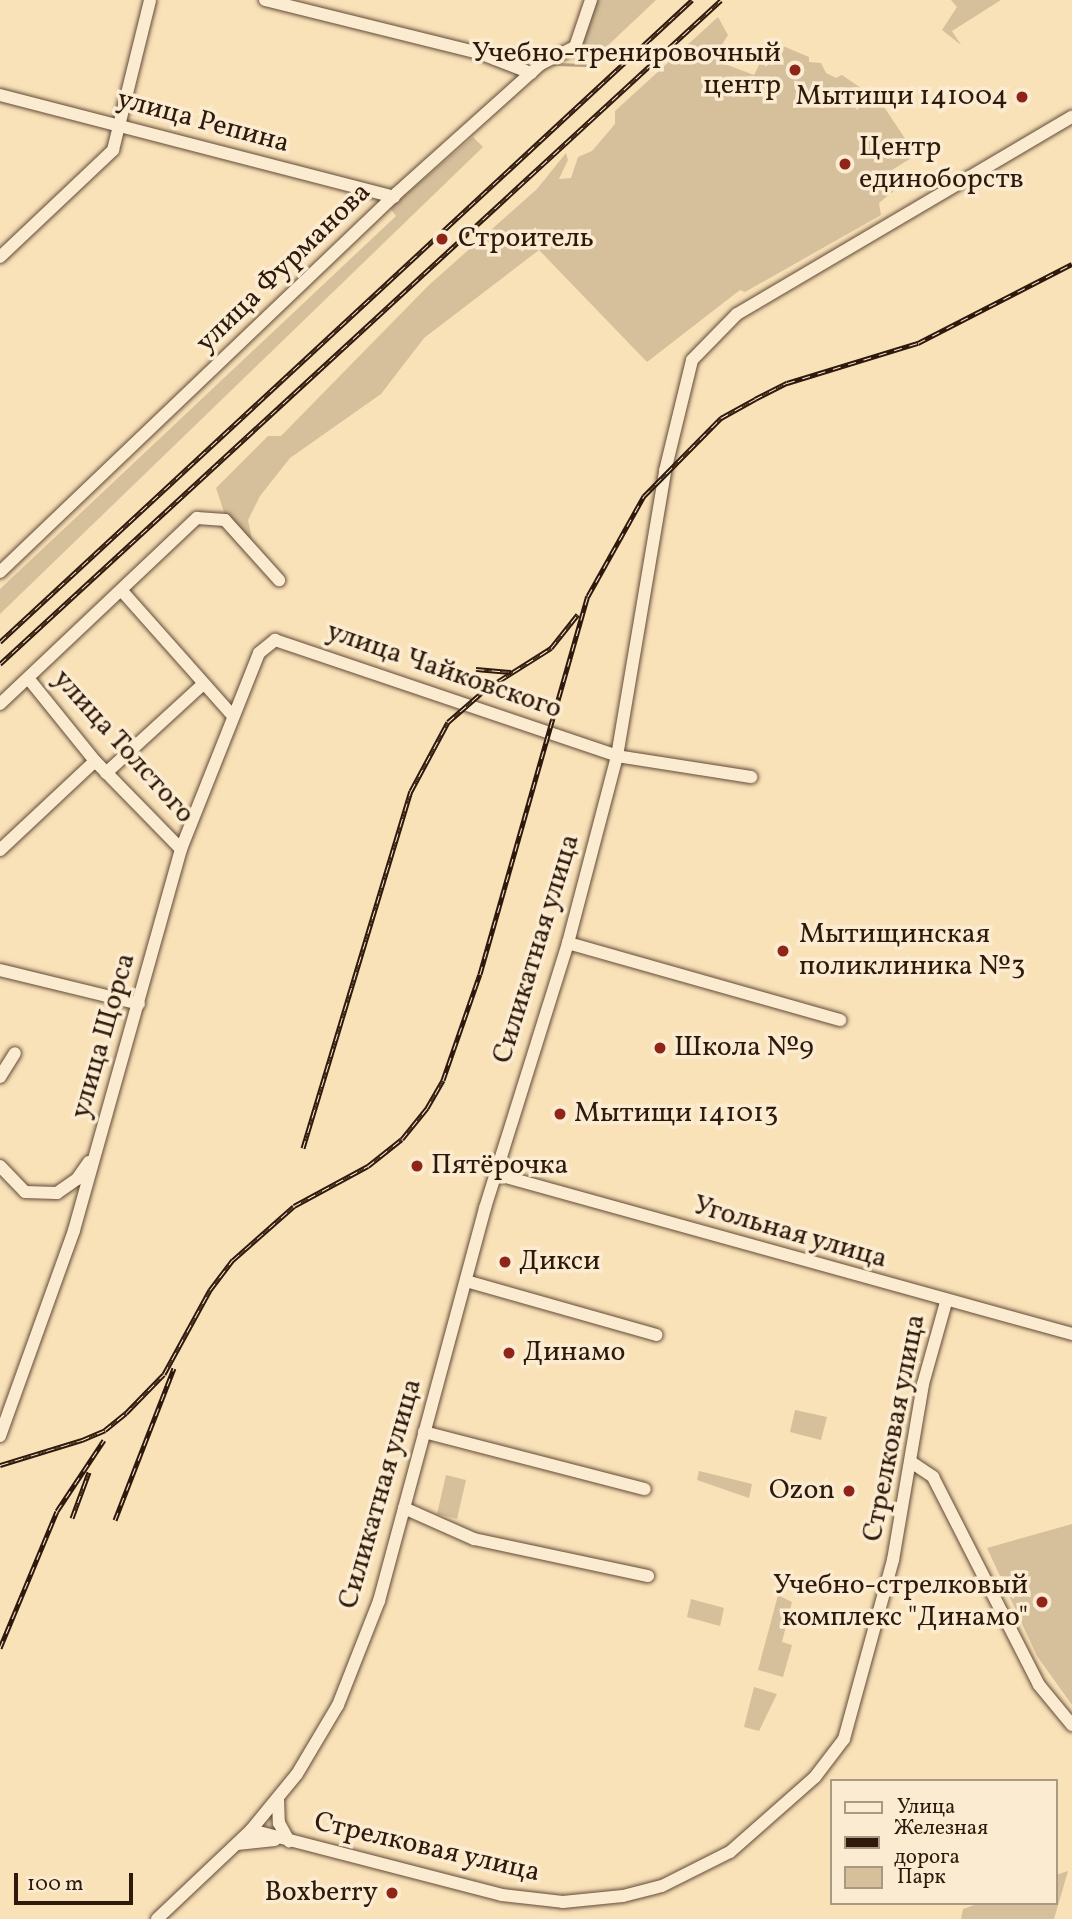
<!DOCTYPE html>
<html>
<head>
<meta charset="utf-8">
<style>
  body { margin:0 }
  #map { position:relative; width:1072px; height:1919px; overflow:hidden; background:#f9e1b8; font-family:Vollkorn,serif }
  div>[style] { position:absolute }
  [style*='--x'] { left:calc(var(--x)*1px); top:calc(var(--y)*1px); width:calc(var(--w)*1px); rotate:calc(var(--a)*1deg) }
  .green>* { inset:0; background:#d6bf9b }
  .stream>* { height:2.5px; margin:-1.25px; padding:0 1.25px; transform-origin:1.25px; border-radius:1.25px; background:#b49d7e }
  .roads { filter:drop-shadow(0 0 2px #614b37) drop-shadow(0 0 2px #614b37) }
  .minor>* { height:12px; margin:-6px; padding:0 6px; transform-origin:6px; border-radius:6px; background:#fbecd1 }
  .rail>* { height:5px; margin-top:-2.5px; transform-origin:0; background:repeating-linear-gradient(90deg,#fbecd1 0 8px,#2e190c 0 16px); box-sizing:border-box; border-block:2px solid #2e190c }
  .dots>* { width:19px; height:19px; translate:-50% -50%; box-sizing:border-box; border:4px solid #fbecd1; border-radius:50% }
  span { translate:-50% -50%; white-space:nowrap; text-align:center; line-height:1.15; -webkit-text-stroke:7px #fbecd1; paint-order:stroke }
  .poi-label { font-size:28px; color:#2e190c }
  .right { translate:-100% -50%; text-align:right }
  .left { translate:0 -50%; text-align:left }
  .street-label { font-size:28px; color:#2e190c }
  .legend { position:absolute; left:830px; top:1779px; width:228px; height:126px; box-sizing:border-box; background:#fbecd1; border:2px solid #a99882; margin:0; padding:9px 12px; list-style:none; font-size:21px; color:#2e190c }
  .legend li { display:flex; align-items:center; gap:14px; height:35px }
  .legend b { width:35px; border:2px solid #a99882 }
  .scale { position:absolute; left:14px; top:1873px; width:119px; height:32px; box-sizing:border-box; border:4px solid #2e190c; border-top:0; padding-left:9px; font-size:21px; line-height:24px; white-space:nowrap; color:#2e190c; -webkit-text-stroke:5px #fbecd1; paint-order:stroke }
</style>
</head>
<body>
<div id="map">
  <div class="green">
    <div style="clip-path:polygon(593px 0,656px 0,602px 51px,573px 60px)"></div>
    <div style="clip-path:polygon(951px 0,1001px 0,952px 31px,961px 45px,942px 30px,957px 7px)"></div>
    <div style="clip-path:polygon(718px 17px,728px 35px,716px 54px,717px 61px,754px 75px,771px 41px,809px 57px,809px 62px,821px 63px,826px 73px,836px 78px,842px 75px,880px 101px,916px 155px,889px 172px,895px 190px,879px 203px,881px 215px,745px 292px,740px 290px,647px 362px,539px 250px,424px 338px,381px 394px,290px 458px,260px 496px,248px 520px,254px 549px,226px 518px,216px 488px,268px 436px,281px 436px,429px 285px,537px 189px,566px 153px,568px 160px,559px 179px,571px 178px,578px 157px,592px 151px,615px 124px,615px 111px)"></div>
    <div style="clip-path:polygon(473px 137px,483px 147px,0 614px,0 589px,396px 216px,390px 208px)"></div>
    <div style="clip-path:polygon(795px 1410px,827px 1417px,821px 1440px,790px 1432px)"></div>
    <div style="clip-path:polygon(699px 1471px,752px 1484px,749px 1498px,697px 1480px)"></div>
    <div style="clip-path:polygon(446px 1475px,466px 1480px,457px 1519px,437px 1514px)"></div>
    <div style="clip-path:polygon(1072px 1524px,1072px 1705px,1037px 1656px,987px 1548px)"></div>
    <div style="clip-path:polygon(778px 1595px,792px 1602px,782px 1642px,792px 1645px,783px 1677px,758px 1670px)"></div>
    <div style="clip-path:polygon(691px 1599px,724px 1608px,720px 1626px,687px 1617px)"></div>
    <div style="clip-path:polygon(754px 1687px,777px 1694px,759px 1731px,744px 1727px)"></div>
    <div style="clip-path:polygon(1068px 1871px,1054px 1919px,961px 1919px,963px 1909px,980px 1903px,1056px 1903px,1056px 1875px)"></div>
  </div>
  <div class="stream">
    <div style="--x:555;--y:64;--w:31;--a:2"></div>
  </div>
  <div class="roads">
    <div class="minor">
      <div style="--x:265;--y:0;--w:220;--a:13.9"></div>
      <div style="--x:479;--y:53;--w:56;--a:21"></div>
      <div style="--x:0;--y:95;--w:407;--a:14.5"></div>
      <div style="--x:0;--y:257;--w:156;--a:-43.4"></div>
      <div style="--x:113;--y:150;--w:154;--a:-76.1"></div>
      <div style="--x:0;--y:572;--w:549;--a:-43.67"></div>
      <div style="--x:397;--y:193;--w:193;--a:-41.9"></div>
      <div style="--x:541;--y:64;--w:38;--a:-27"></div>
      <div style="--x:575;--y:47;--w:50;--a:-71.2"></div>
      <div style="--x:122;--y:591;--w:167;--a:48.4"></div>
      <div style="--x:28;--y:678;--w:107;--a:51.1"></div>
      <div style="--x:95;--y:761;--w:123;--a:45.7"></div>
      <div style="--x:0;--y:704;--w:271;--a:-43.4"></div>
      <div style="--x:197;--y:518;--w:28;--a:4"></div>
      <div style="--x:225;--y:520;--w:81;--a:48"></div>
      <div style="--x:106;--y:773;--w:132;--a:-42.5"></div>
      <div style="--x:0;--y:850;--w:130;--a:-43.1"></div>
      <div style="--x:568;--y:943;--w:283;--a:15.8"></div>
      <div style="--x:0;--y:970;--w:143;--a:13.7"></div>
      <div style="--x:0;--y:1077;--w:28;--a:-58"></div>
      <div style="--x:0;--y:1166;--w:36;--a:46"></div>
      <div style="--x:25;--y:1192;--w:32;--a:2"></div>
      <div style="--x:57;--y:1193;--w:24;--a:-35"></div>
      <div style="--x:77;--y:1179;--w:21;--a:-55"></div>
      <div style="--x:495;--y:1174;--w:599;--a:15.5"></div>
      <div style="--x:466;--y:1281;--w:198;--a:15.8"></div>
      <div style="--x:424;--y:1432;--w:228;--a:14.5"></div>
      <div style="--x:0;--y:1436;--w:219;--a:-70.2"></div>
      <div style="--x:74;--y:1230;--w:396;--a:-74.3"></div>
      <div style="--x:181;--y:849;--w:211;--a:-68.3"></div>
      <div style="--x:259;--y:653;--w:21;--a:-39"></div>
      <div style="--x:275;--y:640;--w:361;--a:18.7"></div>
      <div style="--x:617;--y:756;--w:136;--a:8.9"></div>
      <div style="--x:911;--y:1462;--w:27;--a:34"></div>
      <div style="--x:933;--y:1477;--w:233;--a:63"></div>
      <div style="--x:1039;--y:1685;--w:52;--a:50.5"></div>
      <div style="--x:404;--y:1508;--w:77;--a:23.9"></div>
      <div style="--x:474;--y:1539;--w:178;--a:12"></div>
      <div style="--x:278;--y:1799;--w:24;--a:88"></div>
      <div style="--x:279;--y:1823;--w:21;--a:61"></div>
      <div style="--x:251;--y:1830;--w:259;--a:14.5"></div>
      <div style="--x:502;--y:1895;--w:61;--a:6.5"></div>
      <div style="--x:563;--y:1902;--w:60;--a:-5.7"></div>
      <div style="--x:623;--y:1896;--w:40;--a:-14.4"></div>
      <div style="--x:662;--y:1886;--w:76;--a:-26.6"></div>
      <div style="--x:730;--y:1852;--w:113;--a:-41.4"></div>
      <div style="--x:815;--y:1777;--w:48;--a:-52.7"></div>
      <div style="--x:844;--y:1739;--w:186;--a:-74.7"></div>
      <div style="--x:893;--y:1560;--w:179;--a:-80.3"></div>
      <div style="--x:923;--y:1384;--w:85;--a:-74.3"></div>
      <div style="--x:237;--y:1844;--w:38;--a:-6"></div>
      <div style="--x:157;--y:1919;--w:129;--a:-43.4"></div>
      <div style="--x:251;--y:1830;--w:72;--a:-50.6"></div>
      <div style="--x:297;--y:1774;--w:80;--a:-59.3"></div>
      <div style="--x:338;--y:1705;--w:112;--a:-68.5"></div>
      <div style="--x:379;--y:1601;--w:407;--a:-74.9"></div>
      <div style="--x:485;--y:1208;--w:278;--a:-72.6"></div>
      <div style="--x:568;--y:943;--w:193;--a:-75.3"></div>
      <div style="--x:617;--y:756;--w:289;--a:-80.4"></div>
      <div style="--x:665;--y:471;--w:114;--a:-76.3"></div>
      <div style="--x:692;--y:360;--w:64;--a:-45.6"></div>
      <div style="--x:737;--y:314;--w:389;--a:-30.5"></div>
    </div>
  </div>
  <div class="rail">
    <div style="--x:0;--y:642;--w:944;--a:-42.85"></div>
    <div style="--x:0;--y:664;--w:980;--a:-42.64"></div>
    <div style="--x:476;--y:669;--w:35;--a:5"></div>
    <div style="--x:303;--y:1148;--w:373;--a:-73.2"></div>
    <div style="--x:411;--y:791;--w:78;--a:-61.8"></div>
    <div style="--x:448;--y:722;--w:50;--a:-41"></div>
    <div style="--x:486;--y:689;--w:77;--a:-32.2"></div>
    <div style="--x:551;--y:648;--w:43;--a:-51.5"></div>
    <div style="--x:0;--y:1465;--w:86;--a:-17"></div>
    <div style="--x:82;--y:1440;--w:25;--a:-23"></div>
    <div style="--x:105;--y:1430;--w:27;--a:-39"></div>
    <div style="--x:126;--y:1413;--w:54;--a:-45.7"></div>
    <div style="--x:164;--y:1374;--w:96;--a:-61.3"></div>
    <div style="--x:210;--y:1290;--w:38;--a:-53"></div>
    <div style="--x:233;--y:1260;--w:81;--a:-41.5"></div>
    <div style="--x:294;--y:1206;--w:84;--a:-28.4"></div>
    <div style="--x:368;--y:1166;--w:43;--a:-38.5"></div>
    <div style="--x:402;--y:1139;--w:40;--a:-51"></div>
    <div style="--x:427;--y:1108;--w:32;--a:-60"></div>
    <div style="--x:443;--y:1080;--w:112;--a:-70.8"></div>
    <div style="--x:480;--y:974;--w:393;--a:-74.1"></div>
    <div style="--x:588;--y:596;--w:115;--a:-60.8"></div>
    <div style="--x:644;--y:496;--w:110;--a:-45.4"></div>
    <div style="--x:721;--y:418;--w:39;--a:-29"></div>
    <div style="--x:755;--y:399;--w:36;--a:-27"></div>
    <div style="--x:787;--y:383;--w:137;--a:-17"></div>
    <div style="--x:918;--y:343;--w:173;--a:-27.2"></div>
    <div style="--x:72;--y:1518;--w:49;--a:-69.7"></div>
    <div style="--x:115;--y:1520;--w:163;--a:-68.8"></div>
    <div style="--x:0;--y:1648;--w:148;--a:-67.4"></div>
    <div style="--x:57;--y:1511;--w:85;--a:-56.5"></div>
  </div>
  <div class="dots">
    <div style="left:795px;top:70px;background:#8f2418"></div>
    <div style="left:1022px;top:97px;background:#8f2418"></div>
    <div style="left:845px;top:164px;background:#8f2418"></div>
    <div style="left:442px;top:239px;background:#8f2418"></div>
    <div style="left:783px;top:951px;background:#8f2418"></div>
    <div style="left:660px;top:1048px;background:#8f2418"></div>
    <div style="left:560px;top:1114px;background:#8f2418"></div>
    <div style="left:417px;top:1166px;background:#8f2418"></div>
    <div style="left:505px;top:1262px;background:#8f2418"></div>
    <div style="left:509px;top:1353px;background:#8f2418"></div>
    <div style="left:849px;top:1491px;background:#8f2418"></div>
    <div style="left:1042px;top:1602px;background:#8f2418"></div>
    <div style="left:392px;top:1893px;background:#8f2418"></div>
  </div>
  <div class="poi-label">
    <span class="right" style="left:781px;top:70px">Учебно-тренировочный<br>центр</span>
    <span class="right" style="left:1008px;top:97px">Мытищи 141004</span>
    <span class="left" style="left:859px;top:164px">Центр<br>единоборств</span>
    <span class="left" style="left:458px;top:239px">Строитель</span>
    <span class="left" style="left:799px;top:951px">Мытищинская<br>поликлиника №3</span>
    <span class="left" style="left:674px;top:1048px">Школа №9</span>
    <span class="left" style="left:574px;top:1114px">Мытищи 141013</span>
    <span class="left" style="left:431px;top:1166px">Пятёрочка</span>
    <span class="left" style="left:519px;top:1262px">Дикси</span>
    <span class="left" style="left:523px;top:1353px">Динамо</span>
    <span class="right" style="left:835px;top:1491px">Ozon</span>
    <span class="right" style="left:1028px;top:1602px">Учебно-стрелковый<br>комплекс "Динамо"</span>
    <span class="right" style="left:378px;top:1893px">Boxberry</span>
  </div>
  <div class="street-label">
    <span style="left:203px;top:122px;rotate:15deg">улица Репина</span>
    <span style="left:284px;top:268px;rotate:-44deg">улица Фурманова</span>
    <span style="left:444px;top:671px;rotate:19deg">улица Чайковского</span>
    <span style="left:123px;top:747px;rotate:48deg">улица Толстого</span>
    <span style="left:537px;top:949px;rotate:-73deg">Силикатная улица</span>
    <span style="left:104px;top:1036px;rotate:-74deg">улица Щорса</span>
    <span style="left:790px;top:1233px;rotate:16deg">Угольная улица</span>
    <span style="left:895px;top:1428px;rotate:-79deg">Стрелковая улица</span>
    <span style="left:381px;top:1494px;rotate:-74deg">Силикатная улица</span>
    <span style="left:427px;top:1848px;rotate:13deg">Стрелковая улица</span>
  </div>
  <ul class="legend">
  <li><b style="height:9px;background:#fbecd1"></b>Улица</li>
  <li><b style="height:9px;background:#2e190c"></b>Железная дорога</li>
  <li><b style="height:19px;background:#d6bf9b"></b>Парк</li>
  </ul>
  <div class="scale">100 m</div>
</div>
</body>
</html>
